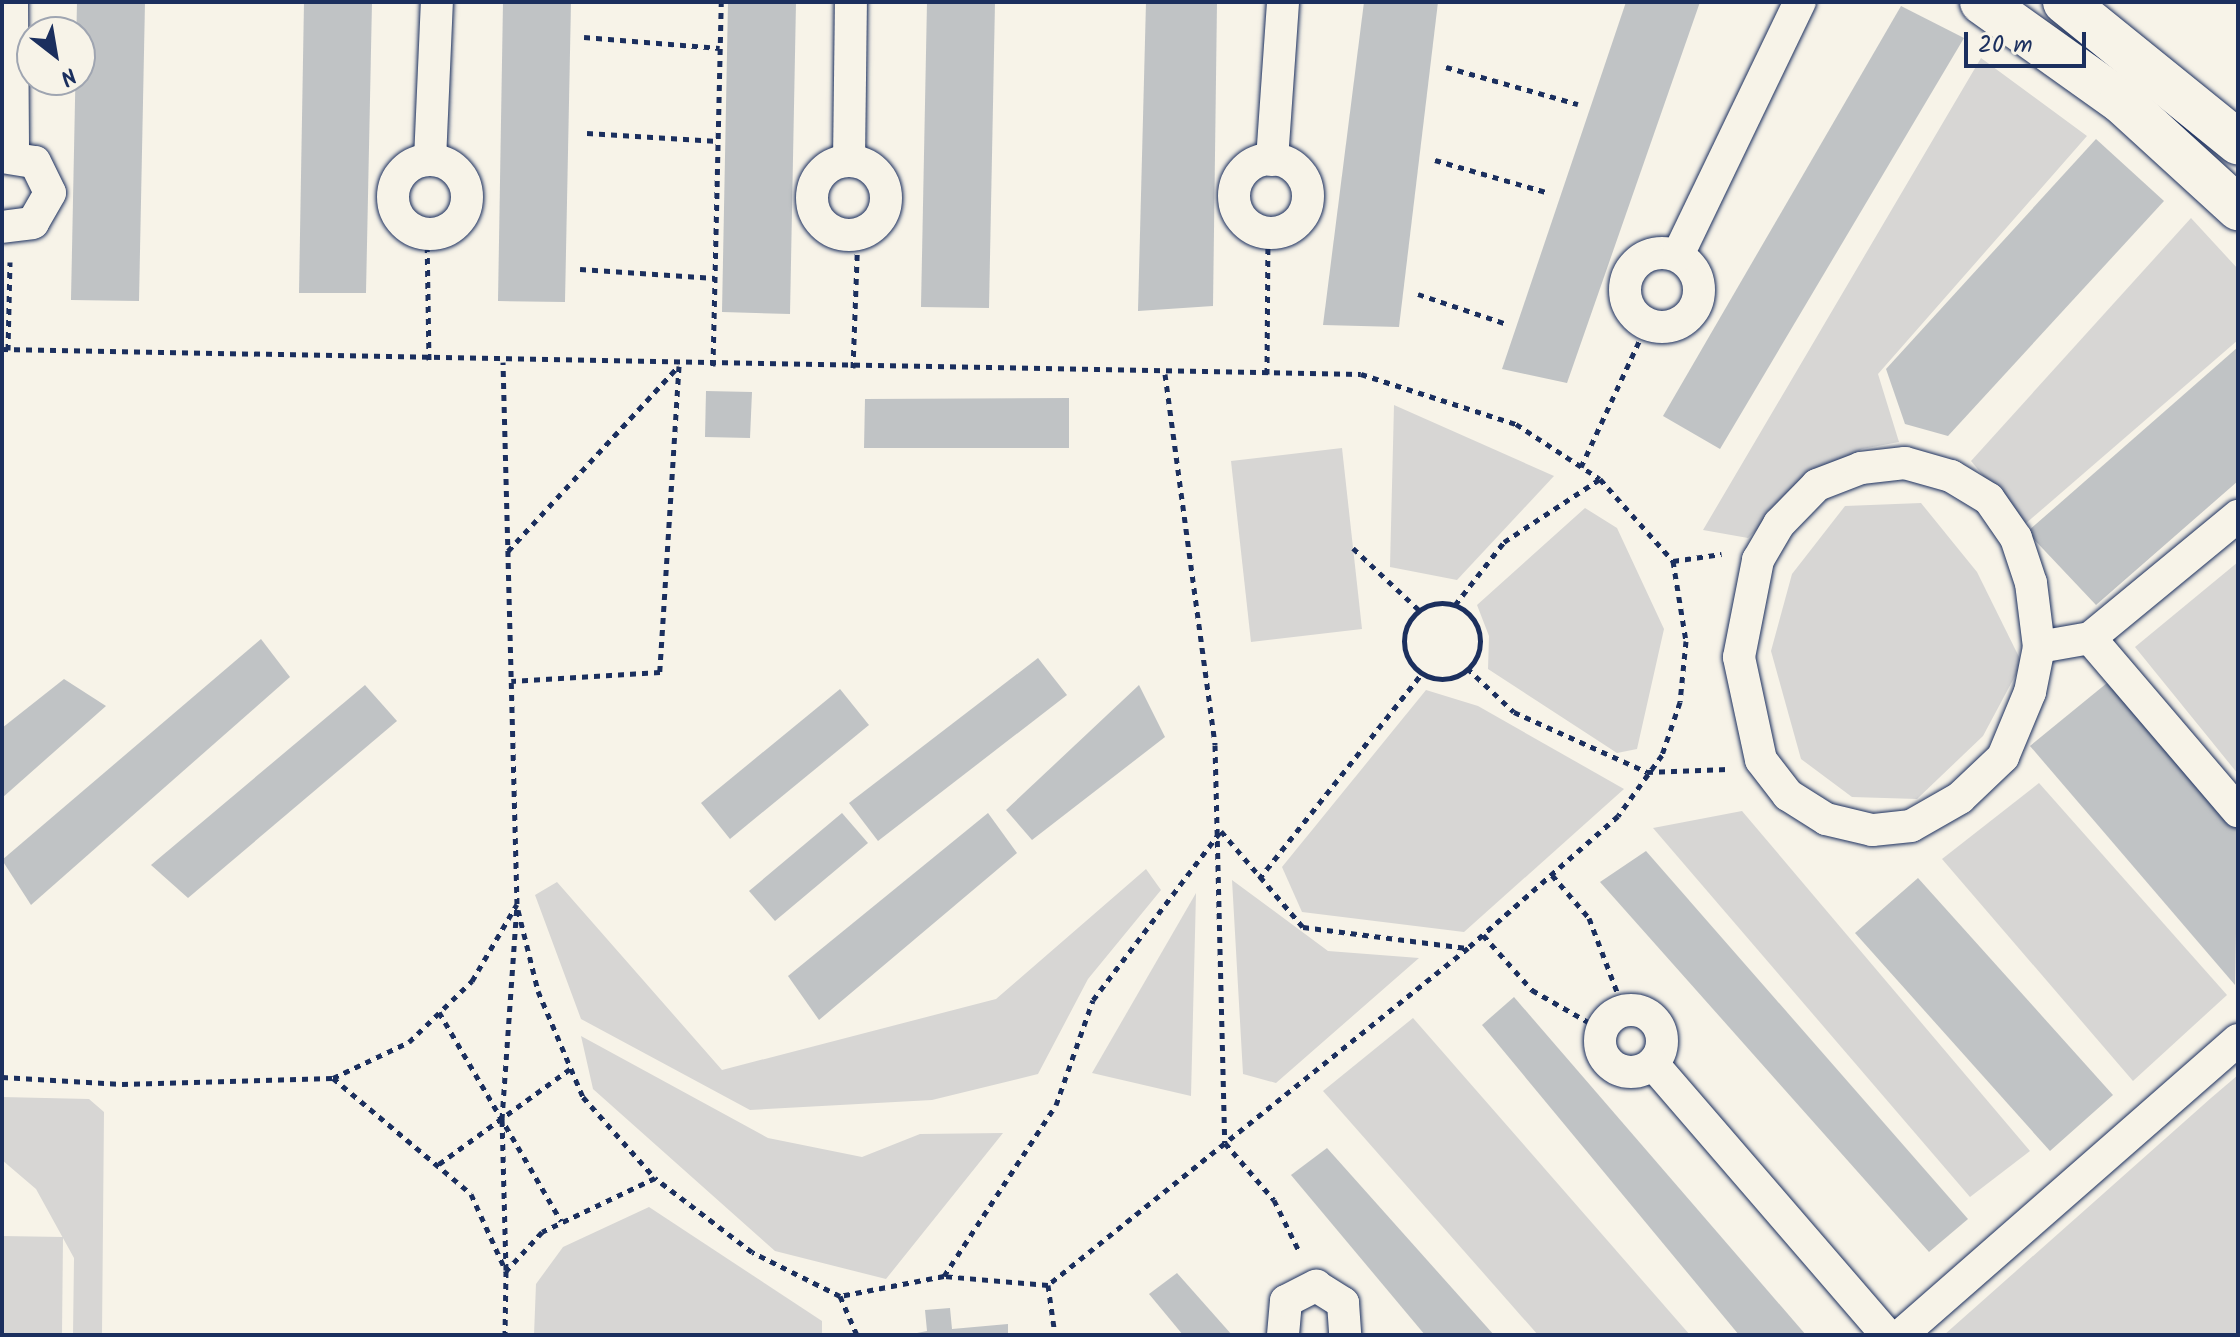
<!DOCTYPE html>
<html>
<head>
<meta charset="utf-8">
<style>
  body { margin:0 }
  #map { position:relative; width:2240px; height:1337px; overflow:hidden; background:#f7f3e8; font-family:Kalam,sans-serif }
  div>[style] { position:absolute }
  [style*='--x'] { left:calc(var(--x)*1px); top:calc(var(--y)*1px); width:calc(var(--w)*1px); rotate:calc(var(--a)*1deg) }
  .green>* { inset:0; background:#d7d6d4 }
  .building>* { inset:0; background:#c0c3c5 }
  .path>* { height:5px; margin-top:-2.5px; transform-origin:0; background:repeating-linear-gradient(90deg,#1b2f5e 0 6px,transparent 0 12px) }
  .path>.ring { margin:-2.5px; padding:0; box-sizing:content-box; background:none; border:5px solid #1b2f5e; border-radius:50% }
  .roads { filter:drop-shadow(0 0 2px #1b2f5e) drop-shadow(0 0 2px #1b2f5e) }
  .minor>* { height:32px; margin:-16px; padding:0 16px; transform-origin:16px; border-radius:16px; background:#f7f3e8 }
  .minor>.ring { margin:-16px; padding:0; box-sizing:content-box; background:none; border:32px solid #f7f3e8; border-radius:50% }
  .primary>* { height:44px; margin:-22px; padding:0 22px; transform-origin:22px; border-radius:22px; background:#f7f3e8 }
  span { translate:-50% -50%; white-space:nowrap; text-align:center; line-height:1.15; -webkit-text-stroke:7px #f7f3e8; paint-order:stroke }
  .frame { position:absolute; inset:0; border:4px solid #1b2f5e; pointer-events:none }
  .north { position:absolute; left:16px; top:16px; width:80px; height:80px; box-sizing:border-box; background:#f7f3e8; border:2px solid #9fa5b1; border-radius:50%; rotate:149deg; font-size:22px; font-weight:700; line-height:32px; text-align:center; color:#1b2f5e }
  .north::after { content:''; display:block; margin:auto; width:28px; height:36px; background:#1b2f5e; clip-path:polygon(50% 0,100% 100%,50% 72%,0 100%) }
  .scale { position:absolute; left:1964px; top:32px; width:122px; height:36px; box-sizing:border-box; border:4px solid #1b2f5e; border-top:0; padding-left:10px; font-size:24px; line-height:28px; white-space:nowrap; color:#1b2f5e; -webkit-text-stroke:6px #f7f3e8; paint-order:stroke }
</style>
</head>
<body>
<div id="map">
  <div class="green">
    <div style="clip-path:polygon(1981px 58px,2087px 136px,1878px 374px,1899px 442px,1862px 449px,1804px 484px,1748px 538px,1703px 530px)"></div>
    <div style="clip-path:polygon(2191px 218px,2238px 269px,2238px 340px,2024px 525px,1971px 461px)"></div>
    <div style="clip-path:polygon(1394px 405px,1554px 476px,1457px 580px,1390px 567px)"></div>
    <div style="clip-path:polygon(1342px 448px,1362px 629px,1251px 642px,1231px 461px)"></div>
    <div style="clip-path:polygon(1921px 503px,1977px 572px,2022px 663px,1983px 736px,1917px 799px,1852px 797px,1801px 759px,1771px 651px,1792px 574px,1845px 506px)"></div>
    <div style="clip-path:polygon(1585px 508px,1617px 528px,1664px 629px,1637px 749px,1617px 753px,1488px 669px,1489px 636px,1477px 605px)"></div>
    <div style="clip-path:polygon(2238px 562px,2238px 774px,2135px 647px)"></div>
    <div style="clip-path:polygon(1426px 690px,1478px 706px,1624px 789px,1464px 932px,1302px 912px,1282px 867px)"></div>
    <div style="clip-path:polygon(2039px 783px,2227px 995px,2133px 1081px,1942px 859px)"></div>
    <div style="clip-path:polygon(1742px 811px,2030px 1151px,1970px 1197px,1653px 828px)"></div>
    <div style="clip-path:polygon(1146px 869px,1161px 890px,1088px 979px,1038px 1074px,932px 1100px,750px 1110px,581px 1019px,535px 895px,557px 882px,722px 1070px,996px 999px)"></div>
    <div style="clip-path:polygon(1232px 880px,1328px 951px,1419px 958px,1276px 1083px,1243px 1074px)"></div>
    <div style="clip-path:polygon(1196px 893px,1191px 1096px,1092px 1073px)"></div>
    <div style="clip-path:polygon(1413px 1018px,1690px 1335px,1538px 1335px,1323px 1091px)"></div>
    <div style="clip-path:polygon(581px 1036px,768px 1138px,862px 1157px,920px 1134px,1003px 1133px,886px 1279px,775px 1251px,593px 1089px)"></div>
    <div style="clip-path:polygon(2238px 1075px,2238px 1335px,1944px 1335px,2211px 1098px)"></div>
    <div style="clip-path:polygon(2px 1097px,89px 1099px,104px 1112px,102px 1335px,73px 1335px,74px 1258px,36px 1189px,2px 1160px)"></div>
    <div style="clip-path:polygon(649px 1207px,822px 1321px,822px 1335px,534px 1335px,536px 1284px,563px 1247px)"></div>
    <div style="clip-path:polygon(2px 1236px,63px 1237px,62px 1335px,2px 1335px)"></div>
  </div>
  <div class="building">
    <div style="clip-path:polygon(77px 2px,145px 2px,139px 301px,71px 300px)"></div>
    <div style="clip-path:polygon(304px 2px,372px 2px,366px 293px,299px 293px)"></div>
    <div style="clip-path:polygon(503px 2px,571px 2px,565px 302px,498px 301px)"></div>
    <div style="clip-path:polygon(728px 2px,796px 2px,790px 314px,722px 312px)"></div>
    <div style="clip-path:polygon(927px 2px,995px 2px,989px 308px,921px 307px)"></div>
    <div style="clip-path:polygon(1146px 2px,1217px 2px,1213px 306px,1138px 311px)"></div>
    <div style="clip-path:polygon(1364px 2px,1438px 2px,1399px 327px,1323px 325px)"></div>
    <div style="clip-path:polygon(1626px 2px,1700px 2px,1567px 383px,1502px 369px)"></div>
    <div style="clip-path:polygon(1901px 6px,1964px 38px,1720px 449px,1663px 416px)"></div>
    <div style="clip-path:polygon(2096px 139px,2164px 201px,1948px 436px,1905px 424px,1886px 369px)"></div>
    <div style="clip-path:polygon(2238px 347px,2238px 481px,2096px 605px,2027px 532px)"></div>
    <div style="clip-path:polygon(706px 391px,752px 392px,750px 438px,705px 437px)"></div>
    <div style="clip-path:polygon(1069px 398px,1069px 448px,864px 448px,865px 399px)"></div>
    <div style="clip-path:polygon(261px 639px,290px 677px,31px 905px,2px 860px)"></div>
    <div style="clip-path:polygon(1038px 658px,1067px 695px,878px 841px,849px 803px)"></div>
    <div style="clip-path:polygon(64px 679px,106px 706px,2px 798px,2px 728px)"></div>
    <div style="clip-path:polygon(2107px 683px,2238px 828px,2235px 985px,2030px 746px)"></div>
    <div style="clip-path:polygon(365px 685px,397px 721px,188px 898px,151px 865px)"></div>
    <div style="clip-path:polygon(1139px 685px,1165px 737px,1032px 840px,1006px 810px)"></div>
    <div style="clip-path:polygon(840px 689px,869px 725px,730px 839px,701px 803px)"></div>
    <div style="clip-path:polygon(842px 813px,868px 843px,775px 921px,749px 891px)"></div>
    <div style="clip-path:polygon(988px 813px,1017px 853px,819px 1020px,788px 976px)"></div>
    <div style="clip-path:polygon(1646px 851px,1968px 1219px,1929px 1252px,1600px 882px)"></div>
    <div style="clip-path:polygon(1918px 878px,2113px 1095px,2050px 1151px,1855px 933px)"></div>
    <div style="clip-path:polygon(1514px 997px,1806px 1335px,1739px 1335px,1482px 1025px)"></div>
    <div style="clip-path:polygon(1327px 1148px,1494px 1335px,1425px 1335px,1291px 1175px)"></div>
    <div style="clip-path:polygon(1177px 1273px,1232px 1335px,1183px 1335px,1149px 1294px)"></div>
    <div style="clip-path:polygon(950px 1308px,952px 1329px,1008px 1324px,1008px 1335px,907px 1335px,927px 1331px,925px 1310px)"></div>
  </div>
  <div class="path">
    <div style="--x:584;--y:37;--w:136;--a:4.6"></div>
    <div style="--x:1446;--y:67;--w:137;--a:15.7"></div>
    <div style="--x:587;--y:133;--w:131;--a:3.5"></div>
    <div style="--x:1435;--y:160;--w:119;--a:16.1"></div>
    <div style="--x:427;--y:234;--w:126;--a:89.1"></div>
    <div style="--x:580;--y:269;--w:135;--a:3.8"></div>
    <div style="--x:1418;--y:294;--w:91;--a:18.6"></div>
    <div style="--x:2;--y:349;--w:1359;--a:1.05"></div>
    <div style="--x:1361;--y:374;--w:163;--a:17.9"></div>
    <div style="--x:1516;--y:424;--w:100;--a:33.2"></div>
    <div style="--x:1600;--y:479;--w:110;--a:48.3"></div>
    <div style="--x:1673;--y:561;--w:81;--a:80.8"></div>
    <div style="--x:1686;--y:641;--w:61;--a:95.6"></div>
    <div style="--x:1680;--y:702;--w:56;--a:108.8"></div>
    <div style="--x:1662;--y:755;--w:75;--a:125.8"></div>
    <div style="--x:1618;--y:816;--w:200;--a:138.7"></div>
    <div style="--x:1468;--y:948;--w:538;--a:141.26"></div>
    <div style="--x:1048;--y:1285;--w:104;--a:-175.1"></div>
    <div style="--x:944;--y:1276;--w:106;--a:169.1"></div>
    <div style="--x:840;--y:1296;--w:98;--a:-153.4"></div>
    <div style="--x:752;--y:1252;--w:122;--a:-142.7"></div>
    <div style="--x:655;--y:1178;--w:125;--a:154.5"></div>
    <div style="--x:542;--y:1232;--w:53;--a:132.7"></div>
    <div style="--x:8;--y:350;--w:88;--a:-88.7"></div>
    <div style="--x:713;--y:366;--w:364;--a:-88.7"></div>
    <div style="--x:853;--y:368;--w:134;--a:-87.9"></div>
    <div style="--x:1165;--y:374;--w:374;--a:82.3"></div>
    <div style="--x:1215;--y:745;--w:398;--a:88.6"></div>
    <div style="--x:1225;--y:1143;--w:75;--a:49.3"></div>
    <div style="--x:1274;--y:1200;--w:59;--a:63.9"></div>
    <div style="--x:1267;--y:374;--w:141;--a:-89.6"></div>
    <div style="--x:1581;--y:467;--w:157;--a:-65.2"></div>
    <div style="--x:1353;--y:548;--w:92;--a:43.2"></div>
    <div style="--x:508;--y:551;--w:252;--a:-47.3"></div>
    <div style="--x:679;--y:366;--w:307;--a:93.6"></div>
    <div style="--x:660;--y:672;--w:149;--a:176.5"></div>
    <div style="--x:1673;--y:561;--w:49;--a:-8.3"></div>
    <div class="ring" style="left:1404px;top:603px;width:71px;height:71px"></div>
    <div style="--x:1455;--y:605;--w:80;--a:-52.1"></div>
    <div style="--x:1504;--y:542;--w:115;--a:-33.3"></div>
    <div style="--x:1467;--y:668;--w:64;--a:43.1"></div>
    <div style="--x:1514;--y:712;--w:146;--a:24.3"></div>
    <div style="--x:1647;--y:772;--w:81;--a:-2.1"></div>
    <div style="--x:1552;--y:875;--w:57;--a:49.3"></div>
    <div style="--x:1589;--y:918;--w:98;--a:69.2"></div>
    <div style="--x:1259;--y:879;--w:263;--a:-51.6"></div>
    <div style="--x:518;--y:910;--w:83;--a:76.1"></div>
    <div style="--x:538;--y:991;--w:115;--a:67"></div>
    <div style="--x:583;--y:1097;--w:108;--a:48.4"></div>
    <div style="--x:1483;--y:935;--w:74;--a:48.3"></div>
    <div style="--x:1532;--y:990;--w:81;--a:29.7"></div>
    <div style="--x:439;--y:1012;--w:242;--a:59.7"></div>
    <div style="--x:2;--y:1077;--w:120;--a:3.3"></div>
    <div style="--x:122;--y:1084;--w:211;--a:-1.6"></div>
    <div style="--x:333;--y:1078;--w:84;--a:-25.3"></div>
    <div style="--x:409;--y:1042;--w:88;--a:-44.1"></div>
    <div style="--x:472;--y:981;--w:89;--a:-59.7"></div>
    <div style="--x:517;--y:904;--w:542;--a:-91.48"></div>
    <div style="--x:333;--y:1078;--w:180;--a:40"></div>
    <div style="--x:471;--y:1194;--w:85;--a:65.6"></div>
    <div style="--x:506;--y:1271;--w:64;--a:90.9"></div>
    <div style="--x:439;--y:1164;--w:163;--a:-36"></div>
    <div style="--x:506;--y:1270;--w:151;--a:-91.5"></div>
    <div style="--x:502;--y:1119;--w:215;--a:-86"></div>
    <div style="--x:944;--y:1276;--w:204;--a:-56.8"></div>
    <div style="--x:1056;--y:1105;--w:111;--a:-70.6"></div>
    <div style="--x:1093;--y:1000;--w:212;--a:-52.9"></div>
    <div style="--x:1221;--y:831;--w:126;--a:49.5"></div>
    <div style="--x:1303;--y:927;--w:165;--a:7.3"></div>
    <div style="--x:1048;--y:1285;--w:50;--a:82"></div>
    <div style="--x:840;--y:1296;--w:43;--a:66.4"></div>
  </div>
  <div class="roads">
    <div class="minor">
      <div style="--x:12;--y:2;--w:153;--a:89.6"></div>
      <div style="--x:2;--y:157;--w:33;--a:9"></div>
      <div style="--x:35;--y:162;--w:34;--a:64"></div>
      <div style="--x:50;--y:193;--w:34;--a:120"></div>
      <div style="--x:33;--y:223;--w:31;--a:173"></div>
      <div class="ring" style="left:1234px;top:159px;width:42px;height:42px"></div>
      <div style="--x:430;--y:160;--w:158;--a:-87.5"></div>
      <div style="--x:1272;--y:160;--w:158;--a:-86"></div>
      <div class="ring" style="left:393px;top:160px;width:42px;height:42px"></div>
      <div style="--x:849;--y:161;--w:159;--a:-89.3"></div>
      <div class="ring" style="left:812px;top:161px;width:42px;height:42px"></div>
      <div class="ring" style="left:1625px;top:253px;width:42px;height:42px"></div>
      <div style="--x:1678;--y:255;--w:281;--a:-64.3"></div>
      <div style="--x:1905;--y:463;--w:48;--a:15.8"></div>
      <div style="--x:1951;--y:476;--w:44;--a:31.2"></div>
      <div style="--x:1989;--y:499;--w:47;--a:55.3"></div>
      <div style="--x:2016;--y:538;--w:47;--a:71.6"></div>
      <div style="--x:2031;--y:583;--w:64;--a:82.9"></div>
      <div style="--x:2039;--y:647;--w:46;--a:101.3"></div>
      <div style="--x:2030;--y:692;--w:70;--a:112.6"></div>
      <div style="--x:2003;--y:757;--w:59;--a:136.4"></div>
      <div style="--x:1960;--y:798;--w:56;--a:150.3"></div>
      <div style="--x:1911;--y:826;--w:39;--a:174"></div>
      <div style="--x:1872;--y:830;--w:47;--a:-166.6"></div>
      <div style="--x:1826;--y:819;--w:45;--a:-147.7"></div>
      <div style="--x:1788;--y:795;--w:44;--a:-127.6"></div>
      <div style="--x:1761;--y:760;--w:105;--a:-102.1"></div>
      <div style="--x:1739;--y:657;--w:99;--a:-78.9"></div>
      <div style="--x:1758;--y:560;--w:42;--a:-59.7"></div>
      <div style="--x:1779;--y:524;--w:54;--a:-45.7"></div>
      <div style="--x:1817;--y:485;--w:47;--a:-21.1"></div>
      <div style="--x:1861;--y:468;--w:44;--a:-6.5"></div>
      <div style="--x:2090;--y:638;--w:228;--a:49.5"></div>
      <div style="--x:2039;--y:647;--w:52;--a:-10"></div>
      <div style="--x:2090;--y:638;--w:192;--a:-39.5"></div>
      <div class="ring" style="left:1600px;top:1010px;width:30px;height:30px"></div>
      <div style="--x:1653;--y:1064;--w:358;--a:49.2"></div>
      <div style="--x:1283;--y:1335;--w:34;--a:-85"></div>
      <div style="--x:1286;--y:1301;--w:34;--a:-27"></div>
      <div style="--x:1316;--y:1286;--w:32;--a:32"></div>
      <div style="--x:1343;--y:1303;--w:32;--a:86"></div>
      <div style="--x:1901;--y:1335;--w:448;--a:-41.2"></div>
    </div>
    <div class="primary">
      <div style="--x:1982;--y:2;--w:171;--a:35.5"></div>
      <div style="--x:2121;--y:101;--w:159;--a:42.4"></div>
      <div style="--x:2065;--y:2;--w:223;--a:39"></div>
    </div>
  </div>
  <div class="frame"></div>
  <div class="north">N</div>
  <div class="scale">20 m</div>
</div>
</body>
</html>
